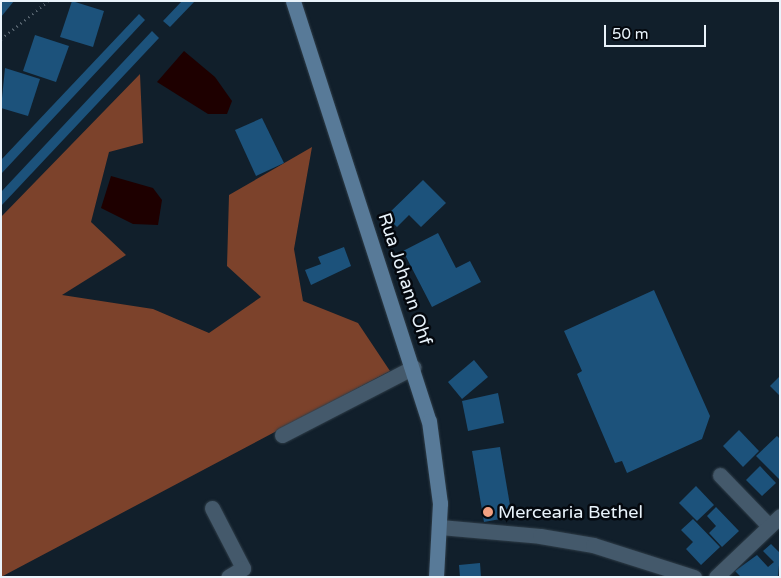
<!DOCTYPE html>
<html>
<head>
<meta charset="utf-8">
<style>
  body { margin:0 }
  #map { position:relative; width:781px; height:578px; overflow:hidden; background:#111f2b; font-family:"Varela Round",sans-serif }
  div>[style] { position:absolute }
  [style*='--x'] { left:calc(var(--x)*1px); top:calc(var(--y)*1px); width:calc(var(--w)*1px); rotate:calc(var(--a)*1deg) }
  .forest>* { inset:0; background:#7c422b }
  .water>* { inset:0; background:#1e0000 }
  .building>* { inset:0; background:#1c527b }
  .path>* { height:2.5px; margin-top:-1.25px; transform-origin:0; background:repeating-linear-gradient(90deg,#525f6a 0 1px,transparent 0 5px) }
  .roads { filter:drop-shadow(0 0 1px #2f3d48) drop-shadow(0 0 1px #2f3d48) }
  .street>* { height:15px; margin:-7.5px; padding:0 7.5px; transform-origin:7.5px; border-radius:7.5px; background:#44596b }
  .secondary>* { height:15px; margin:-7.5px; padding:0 7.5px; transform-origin:7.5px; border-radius:7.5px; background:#587a98 }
  .dots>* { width:14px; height:14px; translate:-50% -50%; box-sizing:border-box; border:2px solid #04080e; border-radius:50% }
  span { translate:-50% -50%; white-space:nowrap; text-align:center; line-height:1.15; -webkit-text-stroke:5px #04080e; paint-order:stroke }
  .street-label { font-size:18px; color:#e9f3fb }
  .poi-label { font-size:18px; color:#e9f3fb }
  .left { translate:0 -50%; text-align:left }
  .frame { position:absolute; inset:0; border:2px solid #e9f3fb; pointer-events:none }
  .scale { position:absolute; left:604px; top:25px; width:102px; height:22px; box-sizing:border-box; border:2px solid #e9f3fb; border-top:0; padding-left:6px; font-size:15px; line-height:18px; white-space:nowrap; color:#e9f3fb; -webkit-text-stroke:4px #04080e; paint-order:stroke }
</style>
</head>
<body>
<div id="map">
  <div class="forest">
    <div style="clip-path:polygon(140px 74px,143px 143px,109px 152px,91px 222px,126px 255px,62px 295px,153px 309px,209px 333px,261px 297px,227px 266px,229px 195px,312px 147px,294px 249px,303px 301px,358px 323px,390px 371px,1px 577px,1px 217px)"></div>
  </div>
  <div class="water">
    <div style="clip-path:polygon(184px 51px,215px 77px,232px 101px,227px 114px,208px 114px,157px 82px)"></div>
    <div style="clip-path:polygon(111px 176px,153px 188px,162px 200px,158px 225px,133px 224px,101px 208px)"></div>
  </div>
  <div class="building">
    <div style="clip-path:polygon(1px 1px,14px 1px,1px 17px)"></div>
    <div style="clip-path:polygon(72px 1px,104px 11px,93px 47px,60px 37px)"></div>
    <div style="clip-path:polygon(182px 1px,195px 1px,170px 27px,163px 21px)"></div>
    <div style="clip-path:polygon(139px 14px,145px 20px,1px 174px,1px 160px)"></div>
    <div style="clip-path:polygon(152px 31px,159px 38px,1px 206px,1px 192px)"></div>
    <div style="clip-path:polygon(35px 35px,69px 46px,56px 82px,23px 71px)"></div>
    <div style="clip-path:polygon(5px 68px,40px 79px,28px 116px,1px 108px)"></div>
    <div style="clip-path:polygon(262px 118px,284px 163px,256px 176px,235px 130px)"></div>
    <div style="clip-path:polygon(423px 180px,446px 203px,421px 227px,409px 215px,397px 227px,386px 216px)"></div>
    <div style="clip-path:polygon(438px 233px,456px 268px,470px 261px,481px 282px,432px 307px,403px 251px)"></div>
    <div style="clip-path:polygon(344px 247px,351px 266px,311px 285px,305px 270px,321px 264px,318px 257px)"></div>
    <div style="clip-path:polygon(654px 290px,710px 416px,702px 439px,627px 473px,622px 461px,615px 463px,577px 374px,582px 371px,564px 331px)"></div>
    <div style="clip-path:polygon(474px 360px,488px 377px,462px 399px,448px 382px)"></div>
    <div style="clip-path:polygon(780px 376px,780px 396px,770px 386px)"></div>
    <div style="clip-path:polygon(498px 393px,504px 423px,468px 431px,462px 401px)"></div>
    <div style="clip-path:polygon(739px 430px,759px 451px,743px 467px,723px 446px)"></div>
    <div style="clip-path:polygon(777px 436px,780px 439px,780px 480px,756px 456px)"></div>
    <div style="clip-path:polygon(500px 447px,512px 517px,484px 522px,472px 451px)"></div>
    <div style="clip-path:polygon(760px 466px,776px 483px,762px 496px,746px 480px)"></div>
    <div style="clip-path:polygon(696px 486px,714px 505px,697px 521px,679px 503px)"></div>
    <div style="clip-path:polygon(716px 507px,739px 531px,722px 547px,709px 533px,716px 526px,707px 516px)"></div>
    <div style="clip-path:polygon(693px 519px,720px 547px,701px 565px,686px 549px,693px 542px,681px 530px)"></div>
    <div style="clip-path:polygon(771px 544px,780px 553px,778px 577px,741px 577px,735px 571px,757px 555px,768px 567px,774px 562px,763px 551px)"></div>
    <div style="clip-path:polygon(480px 563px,481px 577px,460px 577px,459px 565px)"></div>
  </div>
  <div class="path">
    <div style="--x:1;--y:39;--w:60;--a:-39"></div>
  </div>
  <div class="roads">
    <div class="street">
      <div style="--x:282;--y:435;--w:148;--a:-27.3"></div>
      <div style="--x:720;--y:475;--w:71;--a:46.1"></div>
      <div style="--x:212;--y:508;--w:68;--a:62.7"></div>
      <div style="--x:243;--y:568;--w:17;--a:149"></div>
      <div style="--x:440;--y:527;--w:100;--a:5.1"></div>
      <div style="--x:540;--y:536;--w:54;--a:9.6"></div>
      <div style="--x:593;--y:545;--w:106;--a:17.6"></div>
      <div style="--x:716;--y:577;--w:88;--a:-43.6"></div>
    </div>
    <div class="secondary">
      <div style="--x:293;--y:1;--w:441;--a:72.1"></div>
      <div style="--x:429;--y:421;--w:83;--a:82.4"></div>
      <div style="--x:440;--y:503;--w:74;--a:93.1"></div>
    </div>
  </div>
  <div class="dots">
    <div style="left:488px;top:512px;background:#f2a081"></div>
  </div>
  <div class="street-label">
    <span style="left:405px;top:279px;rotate:72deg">Rua Johann Ohf</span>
  </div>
  <div class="poi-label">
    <span class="left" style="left:498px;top:512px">Mercearia Bethel</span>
  </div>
  <div class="frame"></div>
  <div class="scale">50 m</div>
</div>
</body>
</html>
